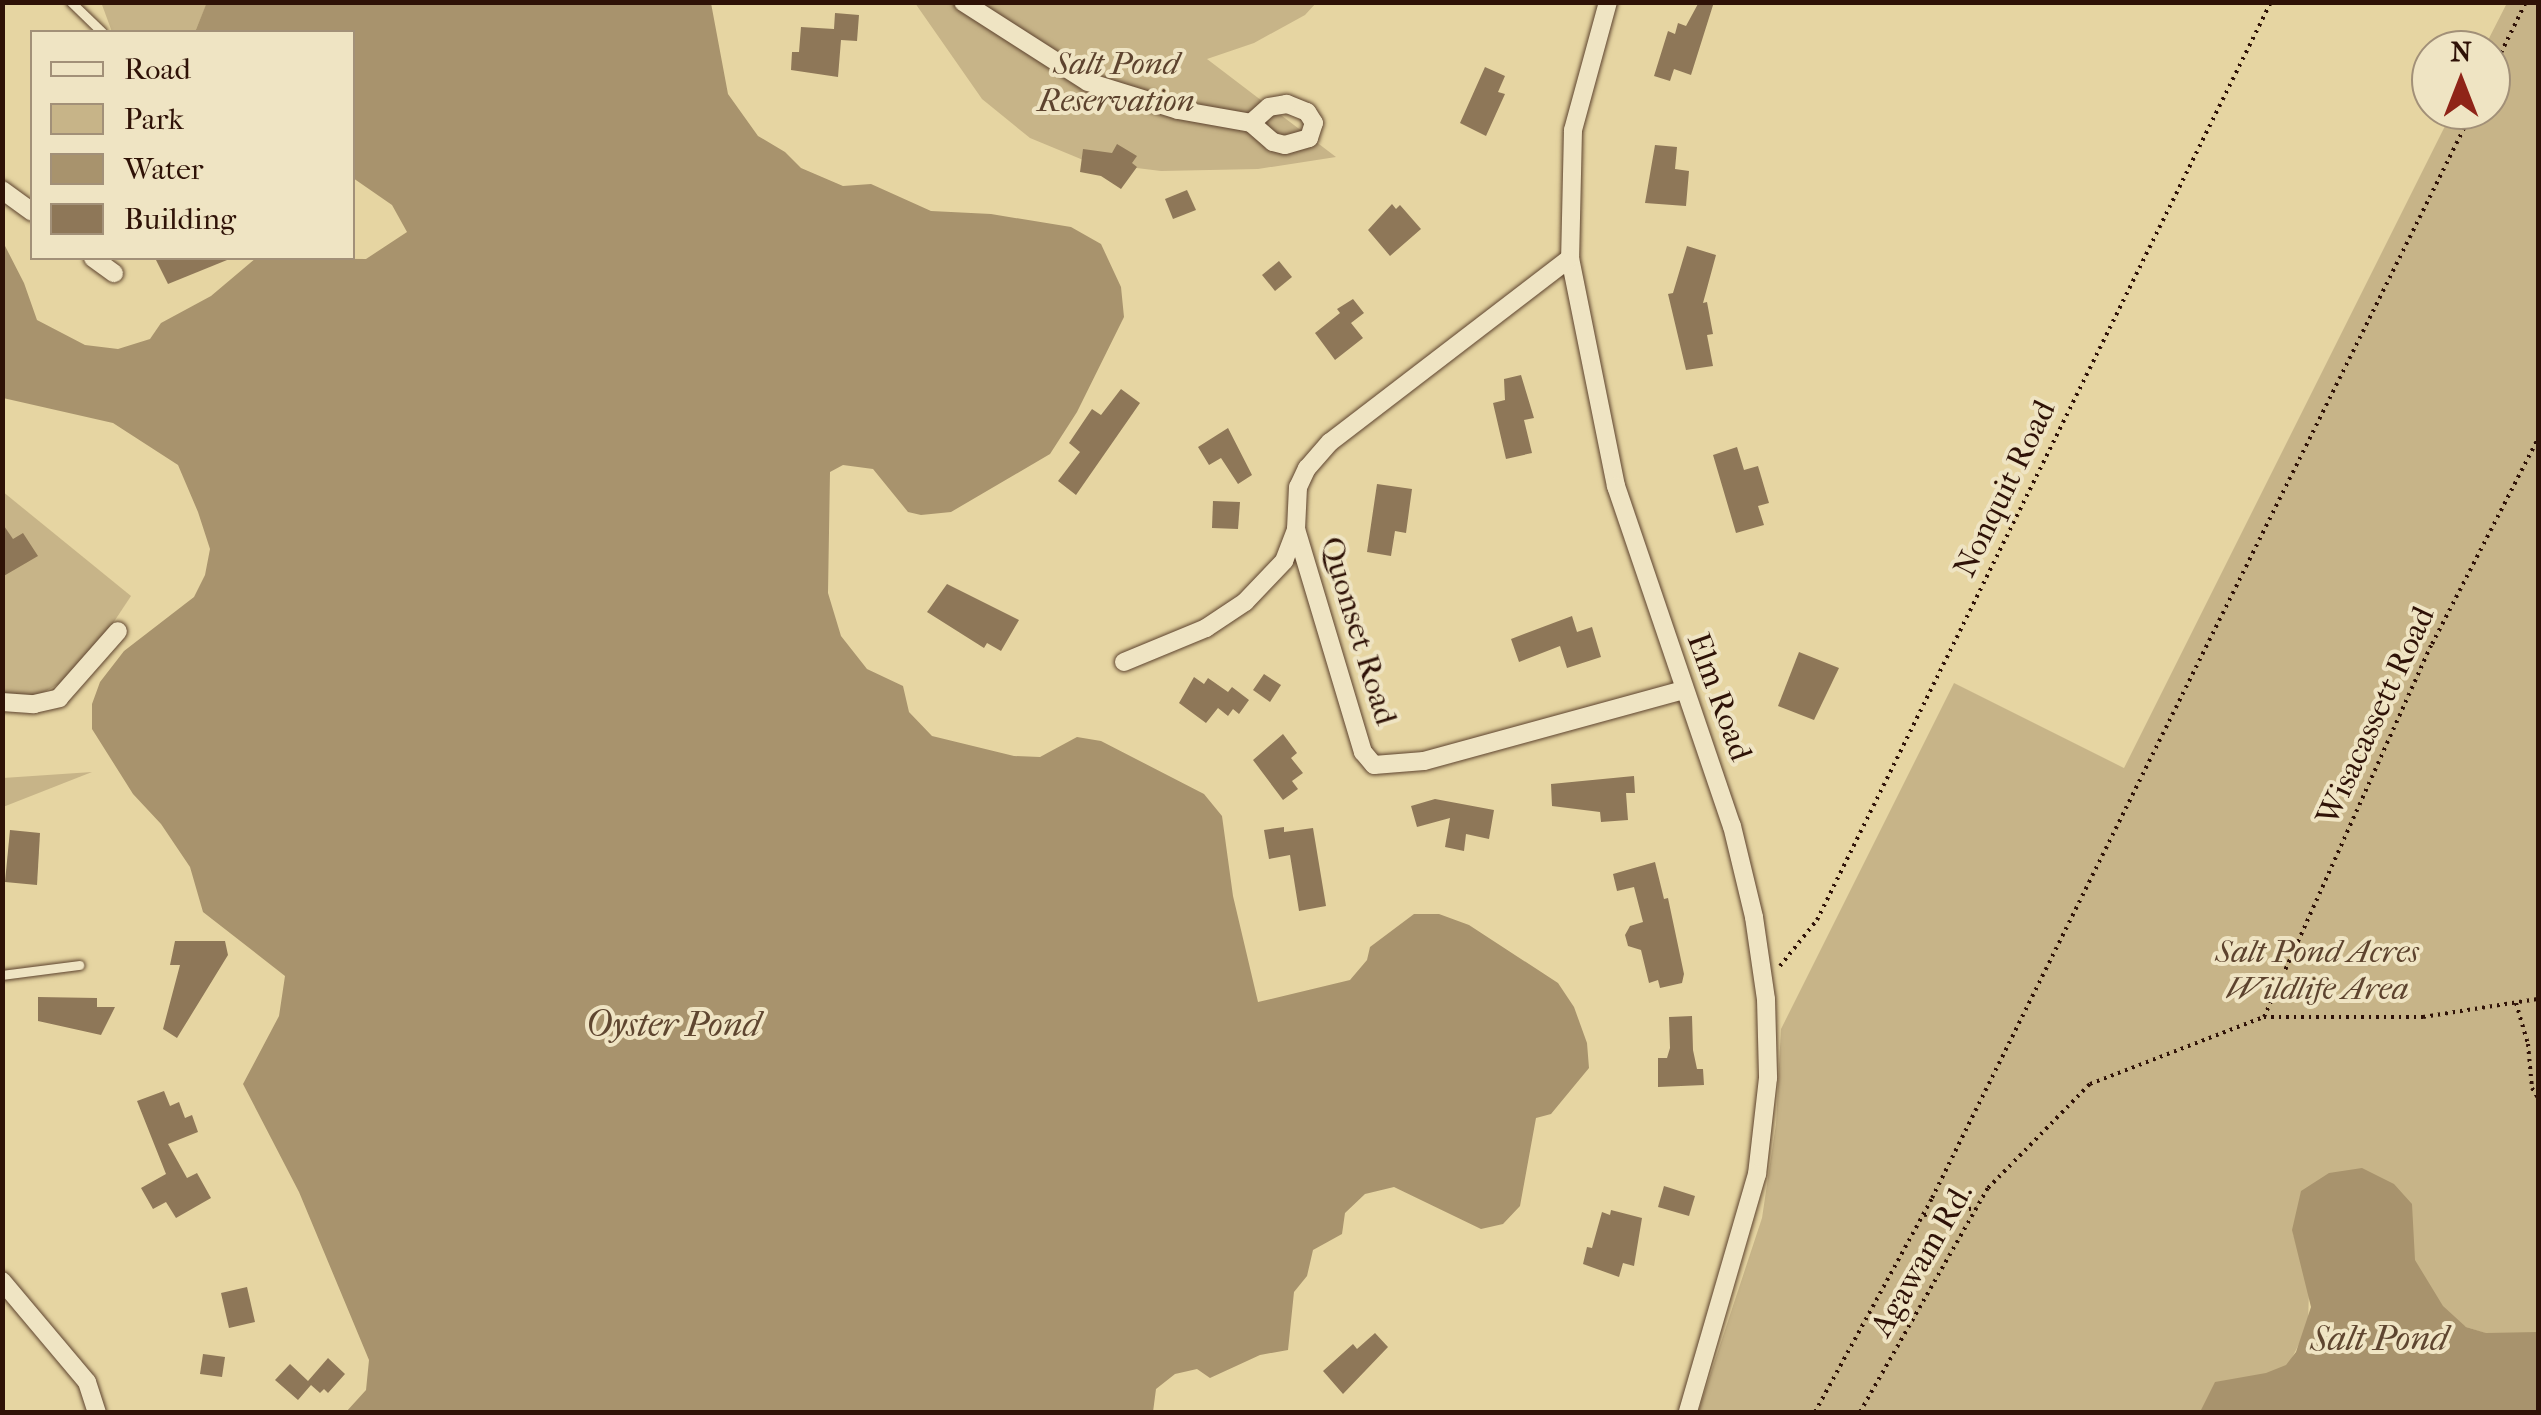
<!DOCTYPE html>
<html>
<head>
<meta charset="utf-8">
<style>
  body { margin:0 }
  #map { position:relative; width:2541px; height:1415px; overflow:hidden; background:#e6d5a2; font-family:"IM FELL French Canon",serif }
  div>[style] { position:absolute }
  [style*='--x'] { left:calc(var(--x)*1px); top:calc(var(--y)*1px); width:calc(var(--w)*1px); rotate:calc(var(--a)*1deg) }
  .green>* { inset:0; background:#c7b488 }
  .water>* { inset:0; background:#a8936d }
  .building>* { inset:0; background:#8e7758 }
  .path>* { height:4px; margin-top:-2px; transform-origin:0; background:repeating-linear-gradient(90deg,#2f1207 0 2.5px,transparent 0 7.5px) }
  .roads { filter:drop-shadow(0 0 2px #5d432e) drop-shadow(0 0 2px #5d432e) }
  .service>* { height:9px; margin:-4.5px; padding:0 4.5px; transform-origin:4.5px; border-radius:4.5px; background:#efe4c3 }
  .minor>* { height:18px; margin:-9px; padding:0 9px; transform-origin:9px; border-radius:9px; background:#efe4c3 }
  span { translate:-50% -50%; white-space:nowrap; text-align:center; line-height:1.15; -webkit-text-stroke:8px #efe4c3; paint-order:stroke }
  .park-label { font-size:32px; color:#5d432e; font-style:italic }
  .street-label { font-size:32px; color:#2f1207 }
  .water-label { font-size:35px; color:#5f4630; font-style:italic }
  .frame { position:absolute; inset:0; border:5px solid #2f1207; pointer-events:none }
  .legend { position:absolute; left:30px; top:30px; width:325px; height:230px; box-sizing:border-box; background:#efe4c3; border:2px solid #a29078; margin:0; padding:12px 18px; list-style:none; font-size:30px; color:#2f1207 }
  .legend li { display:flex; align-items:center; gap:20px; height:50px }
  .legend b { width:50px; border:2px solid #a29078 }
  .north { position:absolute; left:2411px; top:30px; width:100px; height:100px; box-sizing:border-box; background:#efe4c3; border:2px solid #a29078; border-radius:50%; rotate:0deg; font-size:28px; font-weight:700; line-height:40px; text-align:center; color:#2f1207 }
  .north::after { content:''; display:block; margin:auto; width:35px; height:45px; background:#8f2418; clip-path:polygon(50% 0,100% 100%,50% 72%,0 100%) }
</style>
</head>
<body>
<div id="map">
  <div class="green">
    <div style="clip-path:polygon(101px 2px,207px 3px,195px 32px,112px 32px)"></div>
    <div style="clip-path:polygon(915px 3px,1316px 3px,1305px 15px,1254px 43px,1207px 59px,1336px 157px,1258px 169px,1161px 171px,1088px 162px,1030px 138px,982px 99px)"></div>
    <div style="clip-path:polygon(2507px 3px,2538px 3px,2538px 1338px,2523px 1345px,2466px 1327px,2293px 1233px,2309px 1289px,2308px 1326px,2265px 1412px,1698px 1412px,1762px 1218px,1776px 1124px,1781px 1029px,1954px 683px,2124px 768px,2453px 110px,2491px 110px,2491px 50px,2483px 50px)"></div>
    <div style="clip-path:polygon(2px 491px,131px 596px,80px 673px,17px 706px,3px 706px)"></div>
    <div style="clip-path:polygon(92px 772px,3px 807px,3px 778px)"></div>
  </div>
  <div class="water">
    <div style="clip-path:polygon(207px 2px,711px 3px,728px 94px,758px 136px,785px 152px,801px 168px,843px 186px,871px 184px,931px 211px,991px 214px,1071px 227px,1101px 244px,1121px 287px,1124px 317px,1077px 412px,1050px 454px,951px 512px,921px 515px,908px 512px,873px 469px,843px 465px,830px 472px,828px 593px,841px 636px,867px 669px,903px 686px,909px 712px,932px 736px,1014px 756px,1040px 757px,1077px 737px,1101px 741px,1204px 794px,1222px 816px,1233px 896px,1258px 1002px,1350px 980px,1367px 960px,1370px 947px,1414px 914px,1439px 914px,1469px 925px,1558px 983px,1574px 1007px,1587px 1043px,1589px 1068px,1551px 1114px,1536px 1118px,1520px 1206px,1503px 1224px,1481px 1229px,1394px 1187px,1365px 1194px,1345px 1213px,1342px 1234px,1313px 1250px,1307px 1276px,1294px 1292px,1288px 1350px,1260px 1355px,1210px 1378px,1197px 1369px,1175px 1374px,1156px 1389px,1153px 1412px,346px 1412px,366px 1390px,369px 1360px,299px 1192px,243px 1084px,279px 1016px,285px 976px,203px 912px,190px 867px,161px 824px,133px 794px,92px 729px,92px 704px,100px 682px,124px 651px,194px 597px,205px 575px,210px 549px,198px 512px,178px 465px,113px 423px,3px 398px,3px 242px,24px 283px,37px 320px,85px 345px,118px 349px,150px 339px,161px 323px,211px 296px,256px 258px,366px 259px,407px 232px,392px 205px,353px 178px,352px 32px,195px 32px)"></div>
    <div style="clip-path:polygon(2362px 1168px,2394px 1184px,2412px 1204px,2415px 1260px,2443px 1306px,2466px 1327px,2486px 1333px,2538px 1332px,2538px 1412px,2200px 1412px,2215px 1382px,2266px 1373px,2286px 1365px,2296px 1352px,2311px 1307px,2292px 1230px,2301px 1191px,2329px 1173px)"></div>
  </div>
  <div class="building">
    <div style="clip-path:polygon(1699px 2px,1714px 2px,1691px 75px,1674px 69px,1670px 81px,1654px 76px,1668px 31px,1675px 34px,1678px 23px,1686px 26px)"></div>
    <div style="clip-path:polygon(835px 13px,859px 15px,857px 41px,841px 40px,838px 77px,791px 70px,792px 52px,799px 52px,801px 27px,834px 29px)"></div>
    <div style="clip-path:polygon(1485px 67px,1505px 76px,1498px 92px,1505px 94px,1486px 136px,1460px 123px)"></div>
    <div style="clip-path:polygon(1117px 144px,1137px 156px,1132px 163px,1137px 167px,1121px 189px,1101px 176px,1080px 172px,1083px 149px,1112px 153px)"></div>
    <div style="clip-path:polygon(1655px 145px,1677px 147px,1675px 169px,1689px 171px,1686px 206px,1645px 203px)"></div>
    <div style="clip-path:polygon(1187px 190px,1196px 210px,1173px 219px,1165px 199px)"></div>
    <div style="clip-path:polygon(1392px 204px,1396px 209px,1400px 205px,1421px 229px,1390px 256px,1368px 230px)"></div>
    <div style="clip-path:polygon(1687px 246px,1716px 255px,1703px 303px,1707px 302px,1713px 334px,1707px 335px,1713px 366px,1686px 370px,1668px 294px,1673px 293px)"></div>
    <div style="clip-path:polygon(155px 258px,232px 258px,168px 284px)"></div>
    <div style="clip-path:polygon(1279px 261px,1292px 277px,1275px 291px,1262px 275px)"></div>
    <div style="clip-path:polygon(1353px 299px,1364px 313px,1351px 323px,1363px 338px,1335px 360px,1315px 333px,1340px 313px,1337px 309px)"></div>
    <div style="clip-path:polygon(1521px 375px,1534px 418px,1524px 420px,1532px 453px,1506px 459px,1493px 403px,1505px 400px,1504px 379px)"></div>
    <div style="clip-path:polygon(1121px 389px,1140px 403px,1076px 495px,1058px 481px,1080px 452px,1069px 443px,1092px 409px,1101px 415px)"></div>
    <div style="clip-path:polygon(1228px 428px,1252px 475px,1238px 484px,1221px 458px,1209px 465px,1198px 447px)"></div>
    <div style="clip-path:polygon(1737px 447px,1744px 470px,1758px 466px,1769px 503px,1758px 506px,1764px 525px,1736px 533px,1713px 455px)"></div>
    <div style="clip-path:polygon(1377px 484px,1412px 489px,1406px 533px,1395px 531px,1391px 556px,1367px 552px)"></div>
    <div style="clip-path:polygon(1213px 501px,1240px 502px,1238px 529px,1212px 528px)"></div>
    <div style="clip-path:polygon(2px 523px,13px 539px,23px 533px,38px 556px,2px 577px)"></div>
    <div style="clip-path:polygon(947px 584px,1019px 620px,1001px 651px,987px 643px,984px 648px,927px 612px)"></div>
    <div style="clip-path:polygon(1572px 616px,1577px 632px,1592px 627px,1601px 657px,1567px 668px,1560px 646px,1519px 662px,1511px 639px)"></div>
    <div style="clip-path:polygon(1799px 652px,1839px 668px,1814px 720px,1778px 706px)"></div>
    <div style="clip-path:polygon(1264px 674px,1281px 685px,1270px 702px,1253px 690px)"></div>
    <div style="clip-path:polygon(1194px 677px,1204px 684px,1208px 678px,1228px 692px,1232px 687px,1249px 700px,1239px 714px,1233px 709px,1228px 716px,1218px 708px,1206px 723px,1179px 703px)"></div>
    <div style="clip-path:polygon(1283px 734px,1297px 753px,1291px 758px,1303px 773px,1292px 781px,1298px 789px,1283px 800px,1253px 760px)"></div>
    <div style="clip-path:polygon(1634px 776px,1635px 793px,1626px 793px,1628px 820px,1601px 822px,1600px 812px,1552px 806px,1551px 784px)"></div>
    <div style="clip-path:polygon(1435px 799px,1494px 810px,1489px 839px,1466px 834px,1464px 851px,1445px 847px,1450px 818px,1417px 827px,1411px 806px)"></div>
    <div style="clip-path:polygon(1284px 827px,1284px 832px,1313px 828px,1326px 906px,1299px 911px,1290px 855px,1269px 859px,1264px 830px)"></div>
    <div style="clip-path:polygon(10px 830px,40px 833px,37px 885px,5px 882px)"></div>
    <div style="clip-path:polygon(1655px 862px,1664px 899px,1668px 898px,1684px 974px,1682px 983px,1660px 988px,1658px 980px,1649px 983px,1641px 950px,1628px 946px,1625px 935px,1630px 926px,1643px 922px,1634px 887px,1617px 891px,1613px 874px)"></div>
    <div style="clip-path:polygon(175px 941px,225px 941px,228px 955px,177px 1038px,163px 1029px,180px 965px,170px 965px)"></div>
    <div style="clip-path:polygon(38px 997px,97px 998px,97px 1007px,115px 1007px,101px 1035px,38px 1021px)"></div>
    <div style="clip-path:polygon(1692px 1016px,1693px 1050px,1697px 1069px,1703px 1069px,1704px 1085px,1658px 1087px,1658px 1058px,1667px 1058px,1670px 1048px,1669px 1017px)"></div>
    <div style="clip-path:polygon(164px 1091px,170px 1106px,179px 1102px,185px 1118px,192px 1115px,198px 1132px,168px 1144px,187px 1178px,197px 1173px,211px 1198px,176px 1218px,166px 1202px,153px 1209px,141px 1188px,166px 1174px,137px 1101px)"></div>
    <div style="clip-path:polygon(1664px 1186px,1695px 1196px,1689px 1216px,1658px 1207px)"></div>
    <div style="clip-path:polygon(1611px 1210px,1642px 1218px,1634px 1266px,1623px 1263px,1619px 1277px,1583px 1264px,1587px 1247px,1592px 1248px,1602px 1212px,1610px 1215px)"></div>
    <div style="clip-path:polygon(247px 1287px,255px 1322px,229px 1328px,221px 1293px)"></div>
    <div style="clip-path:polygon(1375px 1333px,1388px 1347px,1343px 1394px,1323px 1371px,1353px 1344px,1357px 1349px)"></div>
    <div style="clip-path:polygon(203px 1354px,225px 1357px,222px 1377px,200px 1374px)"></div>
    <div style="clip-path:polygon(328px 1358px,345px 1374px,328px 1393px,324px 1389px,320px 1393px,311px 1385px,298px 1400px,275px 1380px,290px 1364px,308px 1381px)"></div>
  </div>
  <div class="path">
    <div style="--x:2491;--y:73;--w:79;--a:-63.8"></div>
    <div style="--x:1780;--y:966;--w:59;--a:-51.2"></div>
    <div style="--x:1817;--y:920;--w:1024;--a:-63.69"></div>
    <div style="--x:2516;--y:1003;--w:43;--a:73.7"></div>
    <div style="--x:2528;--y:1044;--w:44;--a:84.8"></div>
    <div style="--x:2532;--y:1088;--w:12;--a:59"></div>
    <div style="--x:2264;--y:1017;--w:409;--a:-65.8"></div>
    <div style="--x:2432;--y:644;--w:231;--a:-62.7"></div>
    <div style="--x:1924;--y:1215;--w:53;--a:-7.5"></div>
    <div style="--x:1815;--y:1412;--w:244;--a:-61.3"></div>
    <div style="--x:1932;--y:1198;--w:1215;--a:-63.56"></div>
    <div style="--x:1860;--y:1412;--w:258;--a:-60.3"></div>
    <div style="--x:1988;--y:1188;--w:146;--a:-45.6"></div>
    <div style="--x:2090;--y:1084;--w:186;--a:-21.1"></div>
    <div style="--x:2264;--y:1017;--w:159;--a:0"></div>
    <div style="--x:2423;--y:1017;--w:116;--a:-8.9"></div>
  </div>
  <div class="roads">
    <div class="service">
      <div style="--x:71;--y:2;--w:43;--a:44.1"></div>
      <div style="--x:2;--y:975;--w:78;--a:-7.4"></div>
    </div>
    <div class="minor">
      <div style="--x:963;--y:2;--w:148;--a:32.6"></div>
      <div style="--x:1088;--y:82;--w:94;--a:17.3"></div>
      <div style="--x:1178;--y:110;--w:74;--a:10.1"></div>
      <div style="--x:1251;--y:123;--w:29;--a:41"></div>
      <div style="--x:1273;--y:142;--w:12;--a:14"></div>
      <div style="--x:1285;--y:145;--w:25;--a:-16"></div>
      <div style="--x:1309;--y:138;--w:16;--a:-72"></div>
      <div style="--x:1314;--y:123;--w:13;--a:-122"></div>
      <div style="--x:1307;--y:112;--w:22;--a:-158"></div>
      <div style="--x:1287;--y:104;--w:18;--a:171"></div>
      <div style="--x:1269;--y:107;--w:24;--a:138"></div>
      <div style="--x:1608;--y:2;--w:133;--a:105.3"></div>
      <div style="--x:1573;--y:130;--w:128;--a:91.3"></div>
      <div style="--x:1570;--y:258;--w:233;--a:78.6"></div>
      <div style="--x:1616;--y:486;--w:359;--a:71.2"></div>
      <div style="--x:1732;--y:826;--w:94;--a:76.4"></div>
      <div style="--x:1754;--y:917;--w:83;--a:81.7"></div>
      <div style="--x:1766;--y:999;--w:79;--a:88.5"></div>
      <div style="--x:1768;--y:1078;--w:97;--a:96.5"></div>
      <div style="--x:1757;--y:1174;--w:248;--a:106.2"></div>
      <div style="--x:2;--y:190;--w:37;--a:36"></div>
      <div style="--x:93;--y:258;--w:26;--a:36"></div>
      <div style="--x:1570;--y:258;--w:302;--a:142.5"></div>
      <div style="--x:1330;--y:442;--w:35;--a:131"></div>
      <div style="--x:1307;--y:468;--w:21;--a:115"></div>
      <div style="--x:1298;--y:487;--w:42;--a:92.7"></div>
      <div style="--x:1296;--y:529;--w:233;--a:73.3"></div>
      <div style="--x:1363;--y:752;--w:17;--a:50"></div>
      <div style="--x:1374;--y:765;--w:50;--a:-4.6"></div>
      <div style="--x:1424;--y:761;--w:270;--a:-15.3"></div>
      <div style="--x:1124;--y:662;--w:89;--a:-22.5"></div>
      <div style="--x:1206;--y:628;--w:47;--a:-33.7"></div>
      <div style="--x:1245;--y:602;--w:57;--a:-46.4"></div>
      <div style="--x:1284;--y:561;--w:34;--a:-69"></div>
      <div style="--x:2;--y:702;--w:32;--a:4"></div>
      <div style="--x:34;--y:704;--w:26;--a:-13"></div>
      <div style="--x:59;--y:698;--w:89;--a:-48.6"></div>
      <div style="--x:2;--y:1281;--w:132;--a:49.9"></div>
      <div style="--x:87;--y:1382;--w:32;--a:72"></div>
    </div>
  </div>
  <div class="park-label">
    <span style="left:1116px;top:83px">Salt Pond<br>Reservation</span>
    <span style="left:2317px;top:971px">Salt Pond Acres<br>Wildlife Area</span>
  </div>
  <div class="street-label">
    <span style="left:2005px;top:489px;rotate:-64deg">Nonquit Road</span>
    <span style="left:1358px;top:631px;rotate:73deg">Quonset Road</span>
    <span style="left:1719px;top:697px;rotate:70deg">Elm Road</span>
    <span style="left:2376px;top:716px;rotate:-65deg">Wisacassett Road</span>
    <span style="left:1922px;top:1260px;rotate:-60deg">Agawam Rd.</span>
  </div>
  <div class="water-label">
    <span style="left:673px;top:1025px">Oyster Pond</span>
    <span style="left:2379px;top:1339px">Salt Pond</span>
  </div>
  <div class="frame"></div>
  <ul class="legend">
  <li><b style="height:12px;background:#efe4c3"></b>Road</li>
  <li><b style="height:28px;background:#c7b488"></b>Park</li>
  <li><b style="height:28px;background:#a8936d"></b>Water</li>
  <li><b style="height:28px;background:#8e7758"></b>Building</li>
  </ul>
  <div class="north">N</div>
</div>
</body>
</html>
